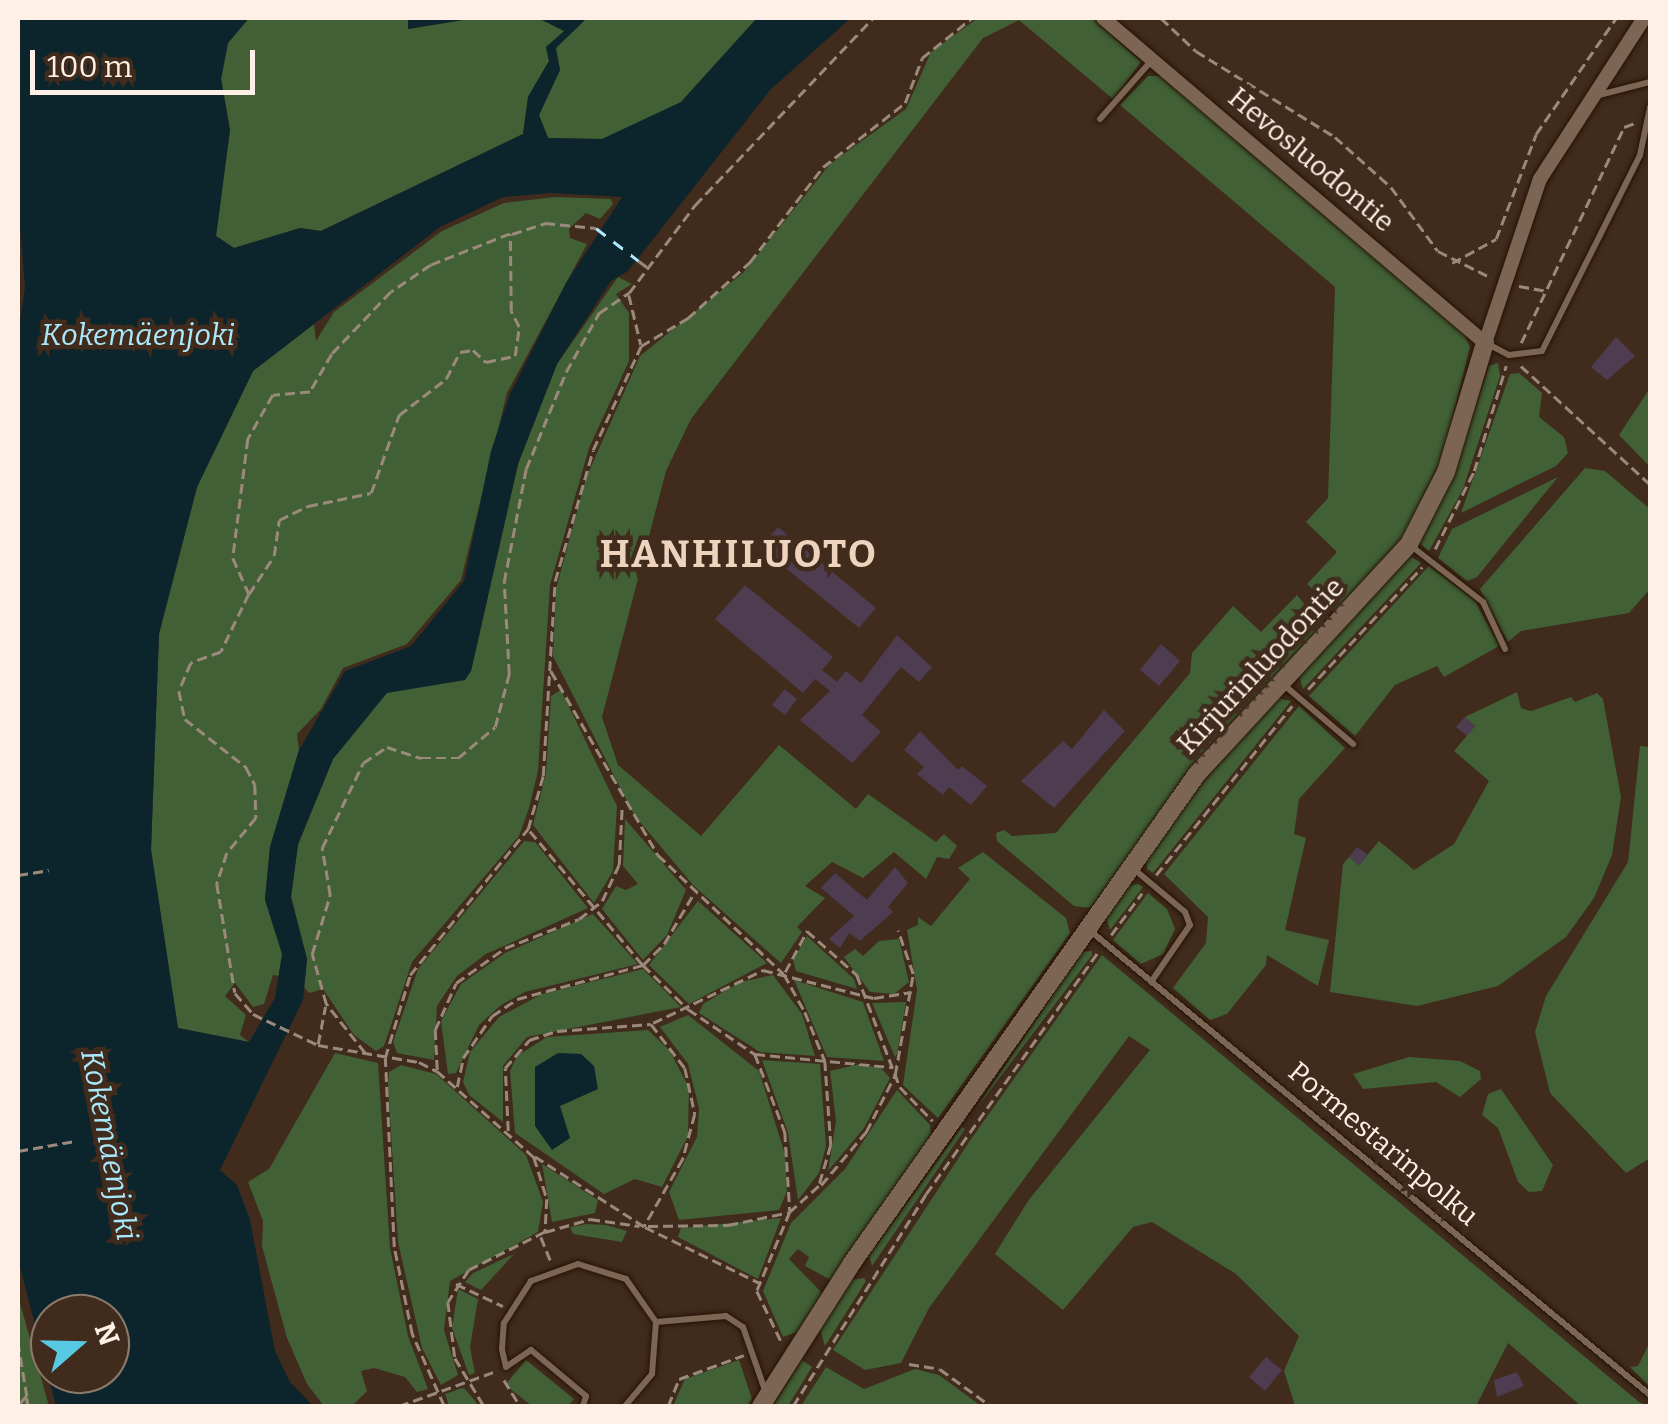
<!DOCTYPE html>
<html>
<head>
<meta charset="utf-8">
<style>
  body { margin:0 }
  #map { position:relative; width:1668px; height:1424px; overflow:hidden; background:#402b1c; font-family:Bitter,serif }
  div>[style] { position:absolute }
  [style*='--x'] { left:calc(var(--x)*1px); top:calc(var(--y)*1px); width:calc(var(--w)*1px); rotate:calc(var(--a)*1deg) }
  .green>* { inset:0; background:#416036 }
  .water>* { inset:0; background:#0c252c }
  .ferry>* { height:2.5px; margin-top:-1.25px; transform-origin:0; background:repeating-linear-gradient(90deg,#aae8fc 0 12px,transparent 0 22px) }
  .building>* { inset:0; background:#4e3d51 }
  .path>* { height:2.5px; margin-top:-1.25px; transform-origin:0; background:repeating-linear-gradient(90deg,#9b897c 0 10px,transparent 0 15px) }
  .roads { filter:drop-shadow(0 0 2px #261305) drop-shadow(0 0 2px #261305) }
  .service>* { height:6px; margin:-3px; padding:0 3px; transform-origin:3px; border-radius:3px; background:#7d6554 }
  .minor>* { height:14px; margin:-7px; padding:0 7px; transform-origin:7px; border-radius:7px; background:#7d6554 }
  .tertiary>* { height:18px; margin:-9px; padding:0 9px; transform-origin:9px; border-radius:9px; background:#7d6554 }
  span { translate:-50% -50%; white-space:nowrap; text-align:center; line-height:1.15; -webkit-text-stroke:9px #402b1c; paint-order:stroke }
  .street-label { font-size:28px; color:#fef0e6 }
  .water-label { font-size:30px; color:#aae8fc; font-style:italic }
  .district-label { font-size:38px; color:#eed3bf; font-weight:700; letter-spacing:2.5px }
  .frame { position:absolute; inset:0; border:20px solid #fef0e6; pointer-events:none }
  .north { position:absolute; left:30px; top:1294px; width:100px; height:100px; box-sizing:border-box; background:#402b1c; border:2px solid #8c7a6d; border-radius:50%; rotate:70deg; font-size:28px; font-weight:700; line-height:40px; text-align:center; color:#fef0e6 }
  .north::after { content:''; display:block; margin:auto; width:35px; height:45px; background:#58c9e3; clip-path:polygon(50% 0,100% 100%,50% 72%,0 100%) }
  .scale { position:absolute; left:30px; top:50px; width:225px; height:45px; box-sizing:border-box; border:5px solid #fef0e6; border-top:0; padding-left:12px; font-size:30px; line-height:35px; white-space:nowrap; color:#fef0e6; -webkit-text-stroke:8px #402b1c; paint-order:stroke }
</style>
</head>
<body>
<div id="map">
  <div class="green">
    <div style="clip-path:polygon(249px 18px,408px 18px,408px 29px,475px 18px,538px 18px,565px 31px,546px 47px,549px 61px,528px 97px,523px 134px,321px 231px,300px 228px,234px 248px,216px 236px,230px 130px,221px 79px,228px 43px)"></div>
    <div style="clip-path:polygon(584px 18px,757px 18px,681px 102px,641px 125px,602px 139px,548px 138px,539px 115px,560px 70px,555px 48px)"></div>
    <div style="clip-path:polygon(978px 18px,1092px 18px,1141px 62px,1113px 99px,1019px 20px,983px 38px,691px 419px,666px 471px,602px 717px,618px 765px,701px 836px,779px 745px,856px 809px,868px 794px,936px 842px,944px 834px,957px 846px,949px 859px,937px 857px,926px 879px,894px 852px,863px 878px,832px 862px,805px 886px,825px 898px,797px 927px,802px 932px,781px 963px,694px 886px,634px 815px,553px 656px,556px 589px,586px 478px,640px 356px,744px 272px,830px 164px,906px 109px,931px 52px)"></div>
    <div style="clip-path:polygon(1148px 76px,1161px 76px,1463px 332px,1470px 347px,1438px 475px,1409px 530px,1337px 611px,1307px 584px,1337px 552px,1306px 522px,1328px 498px,1335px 287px,1120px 105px)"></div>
    <div style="clip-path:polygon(555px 197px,611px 199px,613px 204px,600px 219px,586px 213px,569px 229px,570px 238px,587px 244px,507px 393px,461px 580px,407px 644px,343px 668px,321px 709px,297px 734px,299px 750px,270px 847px,265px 899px,283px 954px,279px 976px,273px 975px,264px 1004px,253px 1007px,235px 983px,225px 996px,246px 1015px,240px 1035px,249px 1042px,178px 1028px,151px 850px,159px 634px,197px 487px,253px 371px,314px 324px,316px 341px,334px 312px,442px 231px,504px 203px)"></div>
    <div style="clip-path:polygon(618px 277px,632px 284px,616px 294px,629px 313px,629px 361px,589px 448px,550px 585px,538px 771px,529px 808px,519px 836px,412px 962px,384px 1046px,376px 1051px,354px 1035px,323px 989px,309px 993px,304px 987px,307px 959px,291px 897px,298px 845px,333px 759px,387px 692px,464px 680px,471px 671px,518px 464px,557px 364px)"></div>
    <div style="clip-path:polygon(1498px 363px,1500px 376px,1463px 489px,1429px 551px,1418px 542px,1456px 467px,1489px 366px)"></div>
    <div style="clip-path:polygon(1519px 373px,1542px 393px,1539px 417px,1564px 437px,1568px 453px,1556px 466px,1461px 513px,1510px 374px)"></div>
    <div style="clip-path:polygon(1650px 388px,1650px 467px,1619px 435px)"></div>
    <div style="clip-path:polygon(1585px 468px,1605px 471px,1650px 509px,1650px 589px,1629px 613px,1521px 631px,1508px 642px,1480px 589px)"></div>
    <div style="clip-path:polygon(1558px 477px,1477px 577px,1467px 581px,1438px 558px,1452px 529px)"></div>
    <div style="clip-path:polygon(1410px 556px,1421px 563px,1303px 689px,1298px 673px)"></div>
    <div style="clip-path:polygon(1429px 566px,1475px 601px,1499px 646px,1444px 677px,1437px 666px,1395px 685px,1355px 736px,1309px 696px)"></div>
    <div style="clip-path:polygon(1297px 595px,1322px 626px,1209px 746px,1090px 908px,1074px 906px,997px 841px,996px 833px,1004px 830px,1012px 836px,1056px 833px,1190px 673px,1192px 653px,1233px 606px,1261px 632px)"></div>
    <div style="clip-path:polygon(561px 690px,617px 806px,613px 871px,594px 903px,533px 825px,546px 773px,551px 696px)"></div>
    <div style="clip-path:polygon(1517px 692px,1521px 708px,1531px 711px,1571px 697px,1575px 702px,1597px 693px,1603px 699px,1621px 797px,1612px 855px,1594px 898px,1566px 937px,1498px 986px,1417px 1006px,1330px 992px,1343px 864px,1349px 857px,1359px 865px,1379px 841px,1414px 870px,1454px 844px,1489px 781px,1454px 751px,1475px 726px,1465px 717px)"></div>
    <div style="clip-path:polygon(1276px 698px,1291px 701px,1153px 873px,1147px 869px,1147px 859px,1183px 806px)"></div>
    <div style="clip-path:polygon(1299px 706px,1345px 748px,1299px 799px,1294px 834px,1306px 838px,1285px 930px,1329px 940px,1318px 986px,1267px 955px,1266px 965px,1227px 1014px,1210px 1020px,1173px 988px,1206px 943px,1208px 917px,1164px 874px)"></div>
    <div style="clip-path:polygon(1640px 746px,1650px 747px,1650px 1158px,1626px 1173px,1550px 1093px,1535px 1032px,1546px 996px,1628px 862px)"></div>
    <div style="clip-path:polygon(625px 819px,686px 890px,667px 935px,643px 960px,602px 909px,616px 886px,626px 890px,638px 884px,623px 866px)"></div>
    <div style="clip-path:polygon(524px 841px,535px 842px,588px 908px,486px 954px,457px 976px,437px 1006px,434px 1060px,397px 1053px,393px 1042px,418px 969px)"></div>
    <div style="clip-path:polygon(983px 852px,1066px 918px,1070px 933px,938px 1118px,903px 1085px,917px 990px,907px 930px,918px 925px,918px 917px,931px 926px,970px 879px,958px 868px)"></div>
    <div style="clip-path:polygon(1138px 884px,1143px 887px,1110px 930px,1106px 917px,1127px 886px)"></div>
    <div style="clip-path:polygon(1148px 893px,1167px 909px,1175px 929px,1163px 954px,1141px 964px,1113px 940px)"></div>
    <div style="clip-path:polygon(698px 901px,767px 963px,689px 1004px,649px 965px)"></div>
    <div style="clip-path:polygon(593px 914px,638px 964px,525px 992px,501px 1005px,479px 1025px,456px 1073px,448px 1074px,441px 1021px,461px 984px,505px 953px)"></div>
    <div style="clip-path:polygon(807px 936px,854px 979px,857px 989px,796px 971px,793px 960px)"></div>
    <div style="clip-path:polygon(899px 939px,909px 982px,894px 994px,870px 992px,844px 957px,855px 949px,863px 956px,879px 941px)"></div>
    <div style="clip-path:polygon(1092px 951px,1092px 955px,974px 1112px,1082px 952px)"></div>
    <div style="clip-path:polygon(1102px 955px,1639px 1402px,1648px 1406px,1581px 1406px,1508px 1343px,1476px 1406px,1295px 1406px,1284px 1371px,1299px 1336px,1236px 1274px,1152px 1222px,1133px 1227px,1063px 1310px,995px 1254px,1028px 1201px,1150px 1050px,1129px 1036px,929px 1308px,901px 1363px,865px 1370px,833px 1350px,969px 1142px)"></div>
    <div style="clip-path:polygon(643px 969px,681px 1007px,527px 1037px,503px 1066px,503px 1122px,469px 1095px,463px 1082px,470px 1052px,499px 1017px,542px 994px)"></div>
    <div style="clip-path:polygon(773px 975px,802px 1014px,815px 1056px,760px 1052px,699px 1013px,703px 1004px,740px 982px)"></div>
    <div style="clip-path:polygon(794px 980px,863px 1002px,884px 1061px,827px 1057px)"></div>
    <div style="clip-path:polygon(906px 1002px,897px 1054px,895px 1057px,872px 1003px)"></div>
    <div style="clip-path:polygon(688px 1015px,759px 1071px,785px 1154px,787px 1191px,779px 1210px,679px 1220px,669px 1192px,697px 1137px,699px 1108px,688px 1064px,660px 1027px)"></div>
    <div style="clip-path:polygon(648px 1030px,670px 1051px,689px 1088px,688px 1136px,662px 1187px,635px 1179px,604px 1194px,515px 1133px,510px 1071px,517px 1056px,547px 1037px)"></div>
    <div style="clip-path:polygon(335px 1053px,378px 1063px,390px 1248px,408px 1336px,428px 1389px,417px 1392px,405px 1377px,374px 1368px,361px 1371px,367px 1391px,352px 1406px,324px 1406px,307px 1384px,287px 1338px,262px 1246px,263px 1221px,248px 1182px,269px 1169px)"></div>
    <div style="clip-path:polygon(1409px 1057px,1460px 1061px,1480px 1071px,1481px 1079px,1460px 1097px,1436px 1082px,1363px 1089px,1353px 1074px)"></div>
    <div style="clip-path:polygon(762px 1060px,820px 1064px,826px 1146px,819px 1173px,798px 1200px,788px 1133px)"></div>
    <div style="clip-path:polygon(860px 1064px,881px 1068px,890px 1078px,864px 1128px,828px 1171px,836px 1121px,830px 1071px)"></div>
    <div style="clip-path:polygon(401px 1065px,436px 1074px,526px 1155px,543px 1202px,538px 1232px,450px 1281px,444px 1330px,458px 1375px,441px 1385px,422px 1348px,398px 1242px,388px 1086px,389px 1072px)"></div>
    <div style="clip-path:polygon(1501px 1089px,1553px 1165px,1542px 1191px,1529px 1192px,1518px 1182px,1498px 1128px,1482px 1115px,1488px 1094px)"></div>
    <div style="clip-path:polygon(897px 1090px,930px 1125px,931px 1136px,831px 1280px,805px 1266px,809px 1257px,798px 1249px,789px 1259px,822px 1293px,797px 1332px,783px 1337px,763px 1291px,791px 1223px,845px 1169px)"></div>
    <div style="clip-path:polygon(962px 1127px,965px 1129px,872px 1266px,869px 1256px)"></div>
    <div style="clip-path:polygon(542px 1164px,598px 1200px,595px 1213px,552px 1222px)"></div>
    <div style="clip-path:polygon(781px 1218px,758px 1279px,678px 1237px,681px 1228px)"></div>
    <div style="clip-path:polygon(587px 1224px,606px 1225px,627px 1231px,622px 1242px,573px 1234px,570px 1227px)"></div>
    <div style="clip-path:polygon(514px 1254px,481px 1290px,465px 1282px,473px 1273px)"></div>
    <div style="clip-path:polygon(864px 1278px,866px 1281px,825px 1346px,820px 1329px,852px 1280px)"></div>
    <div style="clip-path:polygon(458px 1289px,478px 1299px,470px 1347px,475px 1373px,469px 1375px,452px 1328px)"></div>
    <div style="clip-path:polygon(18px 1296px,49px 1406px,20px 1406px)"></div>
    <div style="clip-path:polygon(1650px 1342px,1650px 1387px,1630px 1367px,1638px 1366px)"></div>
    <div style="clip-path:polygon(526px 1360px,574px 1399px,568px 1406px,532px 1406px,505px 1385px)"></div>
    <div style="clip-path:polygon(739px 1360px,752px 1399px,747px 1406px,673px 1406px,685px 1379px)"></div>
    <div style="clip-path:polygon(802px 1360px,812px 1367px,788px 1406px,773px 1406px)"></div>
    <div style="clip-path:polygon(826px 1367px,864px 1389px,915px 1369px,939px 1375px,981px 1406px,801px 1406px)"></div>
    <div style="clip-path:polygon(462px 1388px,465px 1389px,479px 1406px,449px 1406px,445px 1394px)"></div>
  </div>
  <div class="water">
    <div style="clip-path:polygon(evenodd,18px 18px,249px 18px,228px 43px,221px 79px,230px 130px,216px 236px,234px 248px,300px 228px,321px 231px,523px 134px,528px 97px,549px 61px,546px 47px,564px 31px,538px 18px,585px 20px,556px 48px,560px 70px,539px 115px,548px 138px,602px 139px,681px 102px,757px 18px,851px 18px,771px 89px,628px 271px,611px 281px,557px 364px,518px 464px,471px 671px,465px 680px,387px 693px,333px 759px,298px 844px,291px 897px,307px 959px,303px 1000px,220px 1170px,237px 1185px,250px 1220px,275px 1351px,290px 1382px,313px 1406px,56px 1406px,18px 1259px,18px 334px,25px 287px,18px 201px,18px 18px,551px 193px,622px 197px,566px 283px,510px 394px,491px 451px,464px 581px,411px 646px,345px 671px,299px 750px,270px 847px,265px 900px,282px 954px,275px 998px,249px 1042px,178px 1028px,151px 850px,159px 634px,197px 487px,253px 371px,440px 227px,503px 197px,551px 193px,18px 18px,50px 1314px,110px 1314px,110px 1374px,50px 1374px,50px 1314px)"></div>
    <div style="clip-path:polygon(408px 18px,475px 18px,408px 29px)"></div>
    <div style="clip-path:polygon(558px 1053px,581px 1054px,594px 1066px,598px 1089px,560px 1106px,570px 1138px,552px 1150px,535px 1126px,535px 1067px)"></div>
  </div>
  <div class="ferry">
    <div style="--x:596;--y:228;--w:54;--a:37.5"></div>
  </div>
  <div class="building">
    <div style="clip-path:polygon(1616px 337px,1635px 356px,1607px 380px,1591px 367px)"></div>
    <div style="clip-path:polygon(778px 527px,876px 608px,859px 628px,760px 547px)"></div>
    <div style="clip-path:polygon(745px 585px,833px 657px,822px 670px,837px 682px,846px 671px,861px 683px,897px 635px,932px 667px,919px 682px,901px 667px,862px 715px,881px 732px,852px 763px,800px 720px,830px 691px,815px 679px,803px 693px,715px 619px)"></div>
    <div style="clip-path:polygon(1161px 644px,1180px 661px,1159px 686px,1140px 670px)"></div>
    <div style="clip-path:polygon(785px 689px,797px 699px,785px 715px,772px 705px)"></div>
    <div style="clip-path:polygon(1104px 710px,1125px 731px,1054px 808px,1021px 781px,1063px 741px,1072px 749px)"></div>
    <div style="clip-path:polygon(1465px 717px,1475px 726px,1467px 736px,1456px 727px)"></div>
    <div style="clip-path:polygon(920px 731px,958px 770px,962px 766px,987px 786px,971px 805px,949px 787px,943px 795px,917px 774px,924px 767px,904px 750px)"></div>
    <div style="clip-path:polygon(1357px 847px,1368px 855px,1359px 866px,1349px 857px)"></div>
    <div style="clip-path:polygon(895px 867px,908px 883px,888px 907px,893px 912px,860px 941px,849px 933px,840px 948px,829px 939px,854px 916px,821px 888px,835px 873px,867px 900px)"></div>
    <div style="clip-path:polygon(1266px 1357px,1282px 1370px,1265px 1391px,1249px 1377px)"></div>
    <div style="clip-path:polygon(1517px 1372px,1524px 1386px,1497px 1397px,1494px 1380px)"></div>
  </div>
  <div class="path">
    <div style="--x:1161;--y:18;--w:48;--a:43.3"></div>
    <div style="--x:1196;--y:51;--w:163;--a:31.7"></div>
    <div style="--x:1335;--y:137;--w:75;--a:41.8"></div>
    <div style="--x:1391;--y:187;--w:79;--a:53.7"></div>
    <div style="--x:1438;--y:251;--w:60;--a:26.6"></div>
    <div style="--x:512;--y:234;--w:35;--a:-18"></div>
    <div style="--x:545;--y:223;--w:51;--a:5.6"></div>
    <div style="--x:639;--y:261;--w:10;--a:37"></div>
    <div style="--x:1452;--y:263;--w:50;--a:-28.6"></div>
    <div style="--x:1496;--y:239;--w:112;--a:-69.1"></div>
    <div style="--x:1536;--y:134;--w:141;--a:-55.4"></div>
    <div style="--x:1519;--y:286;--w:27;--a:10"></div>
    <div style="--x:629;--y:295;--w:51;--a:76.5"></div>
    <div style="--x:1521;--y:343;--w:239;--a:-64.5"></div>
    <div style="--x:1624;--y:127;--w:12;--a:-20"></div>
    <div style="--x:1521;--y:366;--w:175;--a:42.5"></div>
    <div style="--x:1435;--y:549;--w:87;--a:-63.4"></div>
    <div style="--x:1474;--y:471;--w:110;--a:-73.1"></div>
    <div style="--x:249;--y:594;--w:45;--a:-56.7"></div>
    <div style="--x:274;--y:556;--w:36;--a:-82"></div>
    <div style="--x:279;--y:520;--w:32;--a:-26"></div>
    <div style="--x:308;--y:506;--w:64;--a:-11.7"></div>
    <div style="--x:371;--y:493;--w:83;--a:-70.3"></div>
    <div style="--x:399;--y:415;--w:59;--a:-37.5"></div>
    <div style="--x:446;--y:379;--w:30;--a:-63"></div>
    <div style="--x:460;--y:352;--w:13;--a:-9"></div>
    <div style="--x:473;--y:350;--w:18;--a:43"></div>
    <div style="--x:486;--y:362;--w:30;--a:-12"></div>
    <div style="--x:515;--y:356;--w:29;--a:-82"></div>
    <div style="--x:519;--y:327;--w:18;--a:-117"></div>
    <div style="--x:511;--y:311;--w:77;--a:-90.7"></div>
    <div style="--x:510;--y:234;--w:85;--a:158.6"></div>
    <div style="--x:431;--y:265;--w:48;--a:146"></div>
    <div style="--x:391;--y:292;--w:86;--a:133.6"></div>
    <div style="--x:332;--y:354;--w:44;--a:120.1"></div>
    <div style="--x:310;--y:392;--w:37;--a:175"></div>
    <div style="--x:273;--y:395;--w:51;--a:119.6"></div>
    <div style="--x:248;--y:439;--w:120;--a:97.2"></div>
    <div style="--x:233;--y:558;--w:39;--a:66"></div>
    <div style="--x:249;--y:594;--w:64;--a:115.8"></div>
    <div style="--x:221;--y:652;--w:32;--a:160"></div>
    <div style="--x:191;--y:663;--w:30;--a:113"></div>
    <div style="--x:179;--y:691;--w:29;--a:78"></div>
    <div style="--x:185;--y:719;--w:78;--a:38.2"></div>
    <div style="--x:246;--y:767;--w:20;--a:63"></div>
    <div style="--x:255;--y:785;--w:33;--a:88"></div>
    <div style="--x:256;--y:818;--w:45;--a:129.6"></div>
    <div style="--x:227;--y:853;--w:33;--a:108"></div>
    <div style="--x:217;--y:884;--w:110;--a:80.6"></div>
    <div style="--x:235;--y:993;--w:28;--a:49"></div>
    <div style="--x:253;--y:1014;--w:72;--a:25.5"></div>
    <div style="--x:318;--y:1045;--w:102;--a:9.6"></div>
    <div style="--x:419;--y:1062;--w:20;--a:27"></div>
    <div style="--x:437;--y:1071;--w:130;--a:41.6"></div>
    <div style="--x:534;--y:1157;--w:44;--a:72.8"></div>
    <div style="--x:547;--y:1199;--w:33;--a:93"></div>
    <div style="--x:545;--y:1232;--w:85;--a:153.4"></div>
    <div style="--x:469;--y:1270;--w:38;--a:123"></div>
    <div style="--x:448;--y:1302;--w:56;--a:82.9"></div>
    <div style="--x:455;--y:1358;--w:56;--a:58.9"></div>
    <div style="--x:551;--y:671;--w:213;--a:59.8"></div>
    <div style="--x:658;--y:855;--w:173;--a:43.4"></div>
    <div style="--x:784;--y:974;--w:43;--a:61.1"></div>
    <div style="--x:805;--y:1012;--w:53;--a:67.8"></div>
    <div style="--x:825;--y:1061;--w:84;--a:85.9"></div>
    <div style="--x:831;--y:1145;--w:43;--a:106.3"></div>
    <div style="--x:819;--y:1186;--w:39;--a:138"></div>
    <div style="--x:1308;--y:689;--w:167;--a:-46.9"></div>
    <div style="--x:530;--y:831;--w:175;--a:49.9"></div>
    <div style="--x:643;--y:965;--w:63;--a:44.4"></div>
    <div style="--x:688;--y:1009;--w:81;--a:33.9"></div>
    <div style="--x:755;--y:1054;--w:84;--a:69"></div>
    <div style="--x:785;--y:1132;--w:79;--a:86.4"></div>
    <div style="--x:18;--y:875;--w:31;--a:-9"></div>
    <div style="--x:1156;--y:875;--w:217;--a:-51.2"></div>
    <div style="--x:1111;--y:935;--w:52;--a:-53.6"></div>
    <div style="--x:785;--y:972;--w:47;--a:-61.8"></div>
    <div style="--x:807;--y:931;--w:67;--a:41.3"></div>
    <div style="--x:857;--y:975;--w:120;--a:69"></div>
    <div style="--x:900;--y:1087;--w:47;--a:45.9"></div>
    <div style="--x:653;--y:1023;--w:122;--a:-25.7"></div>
    <div style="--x:763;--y:970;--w:114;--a:14.2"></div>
    <div style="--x:874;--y:998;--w:38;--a:-9"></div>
    <div style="--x:318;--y:1044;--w:38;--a:-79"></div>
    <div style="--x:365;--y:1053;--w:63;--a:-128.5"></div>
    <div style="--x:326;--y:1004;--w:52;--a:-105.6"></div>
    <div style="--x:312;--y:954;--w:62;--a:-73"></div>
    <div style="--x:330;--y:895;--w:48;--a:-99.7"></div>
    <div style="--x:322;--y:848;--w:94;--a:-64.2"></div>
    <div style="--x:363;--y:763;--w:29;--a:-34"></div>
    <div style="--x:387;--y:747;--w:36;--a:18"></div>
    <div style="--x:421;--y:758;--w:37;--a:0"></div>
    <div style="--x:458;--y:758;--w:48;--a:-40"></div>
    <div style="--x:495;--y:727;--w:55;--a:-75.2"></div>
    <div style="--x:509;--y:674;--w:92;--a:-93.1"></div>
    <div style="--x:504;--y:582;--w:115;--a:-79"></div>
    <div style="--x:526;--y:469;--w:105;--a:-67.6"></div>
    <div style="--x:566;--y:372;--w:68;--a:-60.8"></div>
    <div style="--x:599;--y:313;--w:36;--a:-34"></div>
    <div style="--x:629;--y:293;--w:110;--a:-53.1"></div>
    <div style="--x:695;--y:205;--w:258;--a:-46.4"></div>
    <div style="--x:755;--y:1054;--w:137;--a:5.5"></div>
    <div style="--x:437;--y:1070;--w:40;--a:-92.9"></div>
    <div style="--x:435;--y:1030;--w:51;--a:-65.9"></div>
    <div style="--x:456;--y:983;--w:60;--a:-35.5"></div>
    <div style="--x:505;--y:948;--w:79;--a:-21.4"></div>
    <div style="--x:579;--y:919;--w:29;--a:-38"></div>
    <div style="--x:602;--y:901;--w:40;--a:-65"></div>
    <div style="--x:619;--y:865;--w:60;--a:-87.1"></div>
    <div style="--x:457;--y:1087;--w:30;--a:-78"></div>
    <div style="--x:463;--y:1058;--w:51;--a:-55.4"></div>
    <div style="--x:492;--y:1016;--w:30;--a:-34"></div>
    <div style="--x:517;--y:999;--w:131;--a:-15.1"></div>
    <div style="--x:643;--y:965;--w:30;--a:-45"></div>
    <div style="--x:664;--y:944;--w:59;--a:-59.5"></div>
    <div style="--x:508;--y:1131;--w:63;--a:-92.7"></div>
    <div style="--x:505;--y:1068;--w:37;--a:-49"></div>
    <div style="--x:529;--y:1040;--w:29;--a:-18"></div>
    <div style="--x:557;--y:1031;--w:94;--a:-4.3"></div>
    <div style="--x:651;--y:1024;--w:56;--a:52.3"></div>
    <div style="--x:685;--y:1068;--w:47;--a:77.7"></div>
    <div style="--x:695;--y:1114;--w:47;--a:104.9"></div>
    <div style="--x:683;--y:1159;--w:78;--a:119.8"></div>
    <div style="--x:644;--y:1227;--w:130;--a:-147.3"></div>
    <div style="--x:18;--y:1151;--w:58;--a:-10"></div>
    <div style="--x:821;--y:1185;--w:70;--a:-49.7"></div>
    <div style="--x:866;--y:1132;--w:64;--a:-63"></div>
    <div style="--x:895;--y:1075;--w:103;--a:-79.9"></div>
    <div style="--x:913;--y:974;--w:46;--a:-109.2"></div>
    <div style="--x:648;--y:1226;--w:80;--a:-0.7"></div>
    <div style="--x:728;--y:1225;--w:63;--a:-11.8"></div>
    <div style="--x:790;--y:1212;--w:86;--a:112.7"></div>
    <div style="--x:757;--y:1291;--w:55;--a:64.4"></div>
    <div style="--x:645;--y:1227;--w:128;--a:26"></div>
    <div style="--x:545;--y:1232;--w:47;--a:-16.1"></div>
    <div style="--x:590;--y:1219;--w:50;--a:8"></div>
    <div style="--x:541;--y:1237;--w:27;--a:68"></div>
    <div style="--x:456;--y:1284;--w:52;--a:25.1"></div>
    <div style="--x:18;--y:1342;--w:55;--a:80.5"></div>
    <div style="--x:27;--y:1396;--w:13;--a:132"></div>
    <div style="--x:909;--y:1364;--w:31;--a:9"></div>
    <div style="--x:940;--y:1369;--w:63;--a:36"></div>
    <div style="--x:504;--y:1380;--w:31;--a:58"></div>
    <div style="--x:27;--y:1398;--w:8;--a:83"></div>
    <div style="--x:399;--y:1406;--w:103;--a:-19.8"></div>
    <div style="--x:444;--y:1406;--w:79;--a:-114"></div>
    <div style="--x:412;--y:1334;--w:89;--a:-101.7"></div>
    <div style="--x:394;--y:1247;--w:189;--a:-92.7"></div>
    <div style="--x:385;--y:1058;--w:87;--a:-73.2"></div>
    <div style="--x:410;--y:975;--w:188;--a:-51.1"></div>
    <div style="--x:528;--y:829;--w:55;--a:-74.2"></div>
    <div style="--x:543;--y:776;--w:195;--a:-86.5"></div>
    <div style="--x:555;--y:581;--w:136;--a:-73.8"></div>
    <div style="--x:593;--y:450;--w:115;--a:-65.2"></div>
    <div style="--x:641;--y:346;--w:55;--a:-30.8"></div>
    <div style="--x:688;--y:318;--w:84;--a:-42.1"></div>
    <div style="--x:750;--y:262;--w:120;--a:-52.5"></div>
    <div style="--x:823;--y:167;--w:104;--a:-38"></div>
    <div style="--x:905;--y:103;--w:48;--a:-69.3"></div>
    <div style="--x:922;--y:58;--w:64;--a:-38.7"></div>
    <div style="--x:668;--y:1406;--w:29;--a:-68"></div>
    <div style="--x:679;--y:1379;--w:69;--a:-20.3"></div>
    <div style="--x:793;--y:1406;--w:250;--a:-57.9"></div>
    <div style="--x:926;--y:1194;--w:296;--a:-54.6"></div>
  </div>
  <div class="roads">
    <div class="service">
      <div style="--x:1599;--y:95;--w:53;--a:-14.3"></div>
      <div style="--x:1100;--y:119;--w:79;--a:-48.6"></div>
      <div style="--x:1486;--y:343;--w:26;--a:28"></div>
      <div style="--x:1509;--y:355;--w:33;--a:-7"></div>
      <div style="--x:1542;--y:351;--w:219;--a:-63.4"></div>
      <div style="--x:1640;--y:155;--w:49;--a:-78.2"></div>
      <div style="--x:1410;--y:545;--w:93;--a:38"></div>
      <div style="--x:1483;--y:602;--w:52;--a:64.9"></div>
      <div style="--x:1284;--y:685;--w:91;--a:40.5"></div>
      <div style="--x:1135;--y:870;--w:65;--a:40"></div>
      <div style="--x:1185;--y:912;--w:14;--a:69"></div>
      <div style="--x:1190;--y:925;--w:69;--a:124.4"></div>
      <div style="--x:1088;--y:929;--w:730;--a:39.66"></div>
      <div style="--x:656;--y:1322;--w:70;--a:-4.9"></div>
      <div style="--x:726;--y:1316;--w:20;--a:33"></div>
      <div style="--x:743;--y:1327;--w:67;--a:70.8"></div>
      <div style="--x:583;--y:1406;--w:10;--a:-73"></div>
      <div style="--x:586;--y:1396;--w:72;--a:-140.1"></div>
      <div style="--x:531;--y:1350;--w:30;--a:146"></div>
      <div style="--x:506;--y:1367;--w:18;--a:-103"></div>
      <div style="--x:502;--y:1349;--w:26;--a:-86"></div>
      <div style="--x:504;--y:1323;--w:50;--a:-57.3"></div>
      <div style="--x:531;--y:1281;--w:50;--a:-19.9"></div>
      <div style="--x:578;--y:1264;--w:50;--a:17.4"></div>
      <div style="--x:626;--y:1279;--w:52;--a:55.1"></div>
      <div style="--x:656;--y:1322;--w:52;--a:94.4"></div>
      <div style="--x:652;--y:1374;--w:42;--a:130.2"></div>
    </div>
    <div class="minor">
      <div style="--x:1103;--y:18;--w:502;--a:40.39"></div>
      <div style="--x:1485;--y:343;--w:173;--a:-71.5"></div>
      <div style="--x:1540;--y:179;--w:192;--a:-57.1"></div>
    </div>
    <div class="tertiary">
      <div style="--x:761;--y:1406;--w:169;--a:-57.5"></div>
      <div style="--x:852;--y:1263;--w:598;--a:-54.8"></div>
      <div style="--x:1197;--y:774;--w:313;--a:-47.3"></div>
      <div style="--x:1409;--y:544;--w:81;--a:-62.8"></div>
      <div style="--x:1446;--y:472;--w:135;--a:-73.2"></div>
    </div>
  </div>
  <div class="street-label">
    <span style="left:1311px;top:160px;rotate:40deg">Hevosluodontie</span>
    <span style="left:1261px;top:666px;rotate:-47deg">Kirjurinluodontie</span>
    <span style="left:1383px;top:1144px;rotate:40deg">Pormestarinpolku</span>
  </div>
  <div class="water-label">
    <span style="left:138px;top:335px">Kokemäenjoki</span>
    <span style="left:109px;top:1145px;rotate:79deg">Kokemäenjoki</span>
  </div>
  <div class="district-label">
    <span style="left:739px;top:555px">HANHILUOTO</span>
  </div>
  <div class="frame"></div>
  <div class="north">N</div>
  <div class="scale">100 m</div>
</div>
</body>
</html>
